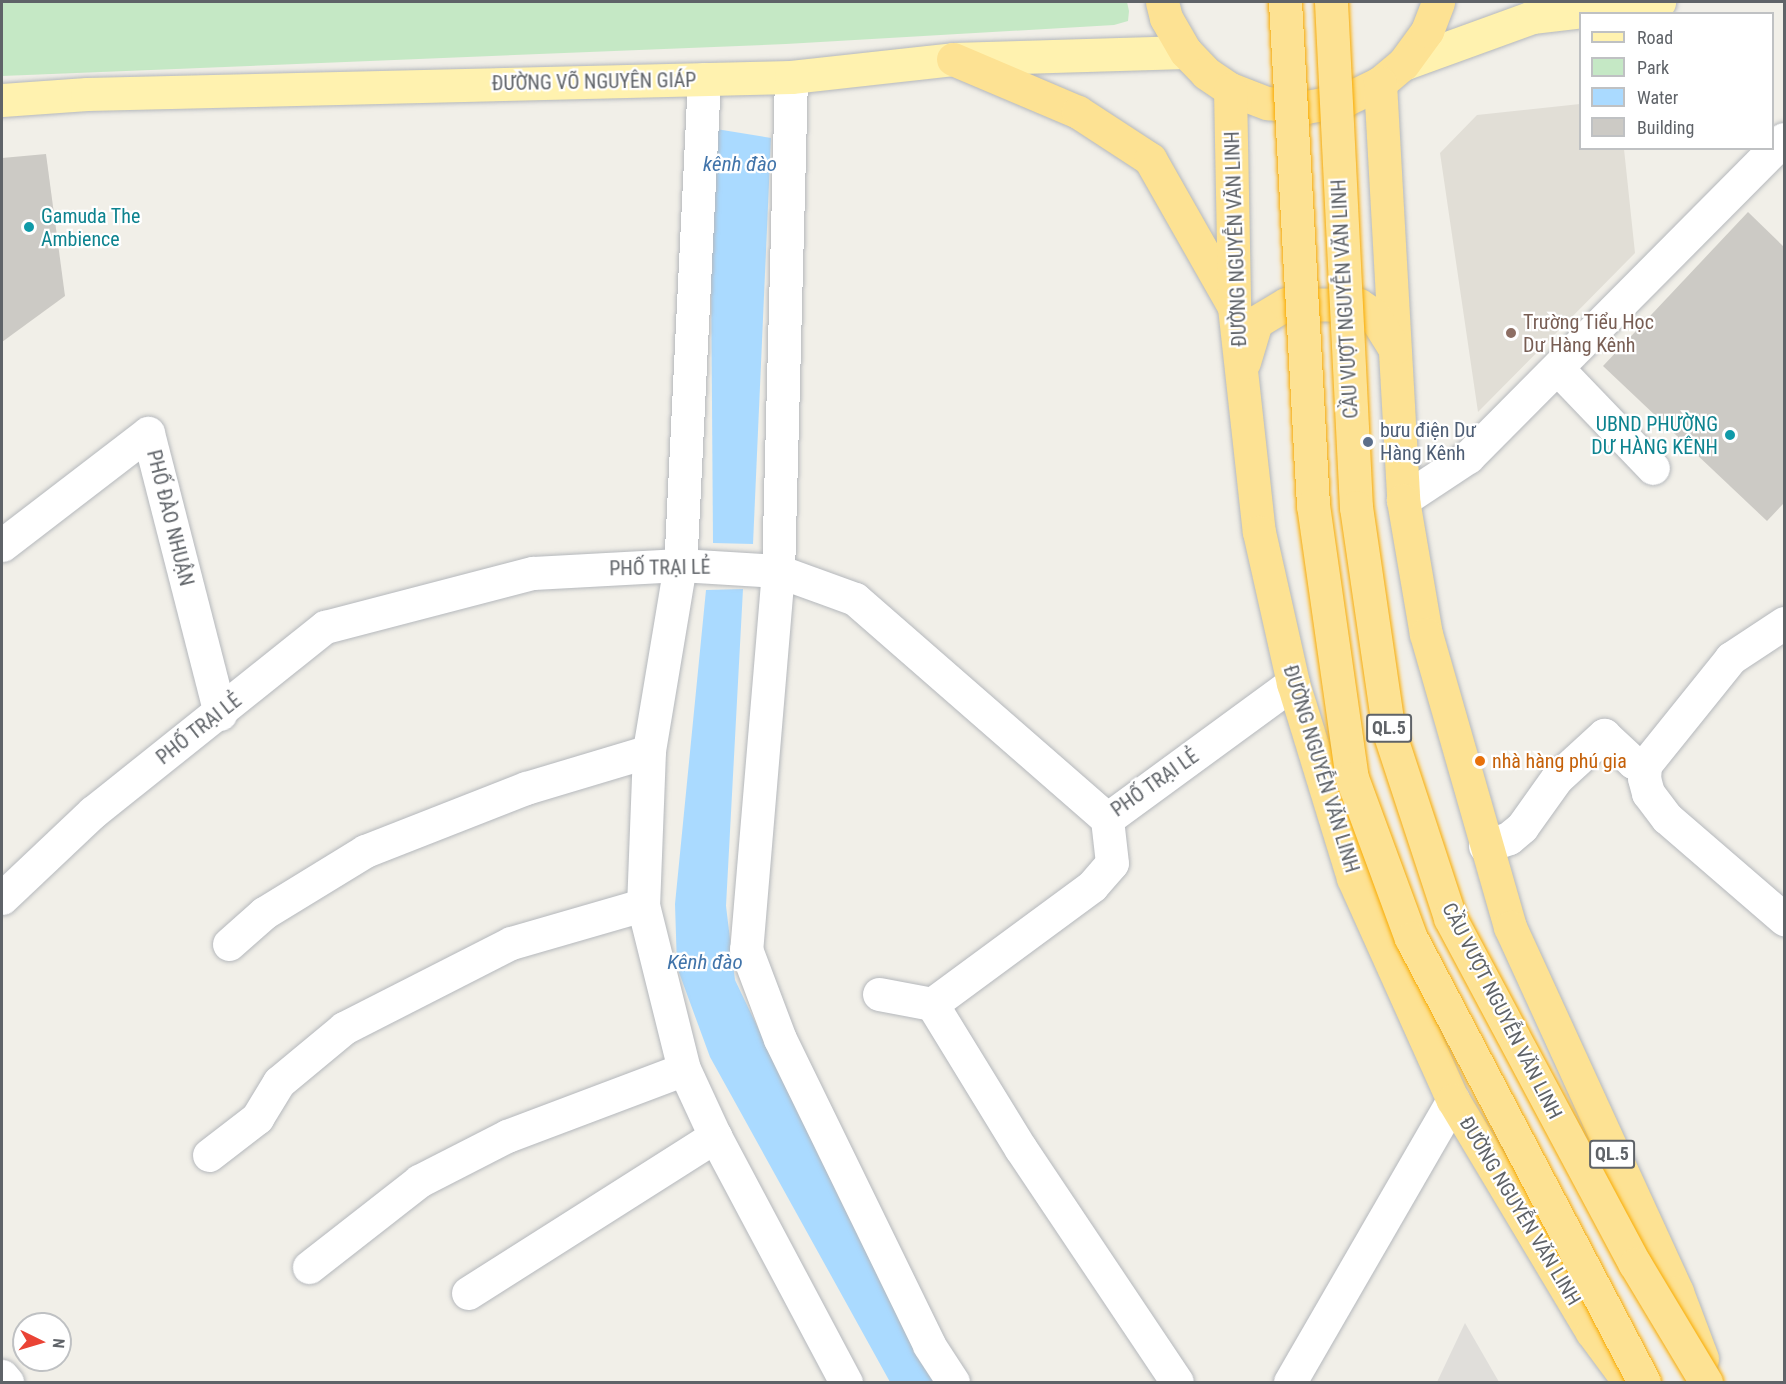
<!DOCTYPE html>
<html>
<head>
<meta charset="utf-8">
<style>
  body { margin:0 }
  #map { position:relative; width:1786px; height:1384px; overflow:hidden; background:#f1efe8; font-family:"Roboto Condensed",sans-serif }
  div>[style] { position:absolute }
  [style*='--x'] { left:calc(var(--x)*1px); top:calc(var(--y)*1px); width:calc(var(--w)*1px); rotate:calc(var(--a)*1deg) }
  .industrial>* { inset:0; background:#e0deda }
  .education>* { inset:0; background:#e1ded6 }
  .green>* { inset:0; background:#c5e8c5 }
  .water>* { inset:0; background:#aadaff }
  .building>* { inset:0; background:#cccac5 }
  .roads { filter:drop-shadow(0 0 2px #b5b8bc) drop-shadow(0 0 2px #b5b8bc) }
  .minor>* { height:33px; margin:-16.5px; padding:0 16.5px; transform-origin:16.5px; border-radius:16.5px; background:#fff }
  .major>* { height:33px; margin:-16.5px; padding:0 16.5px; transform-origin:16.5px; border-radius:16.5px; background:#fff2af }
  .highway>* { height:33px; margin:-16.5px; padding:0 16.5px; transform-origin:16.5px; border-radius:16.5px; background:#fde293 }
  .bridges { filter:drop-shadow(0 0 2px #f9ab00) drop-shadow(0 0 2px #f9ab00) }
  .highway-bridge>* { height:33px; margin:-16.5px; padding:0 16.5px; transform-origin:16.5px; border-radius:16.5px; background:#fde293 }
  .dots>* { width:16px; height:16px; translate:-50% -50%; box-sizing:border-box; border:3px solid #fff; border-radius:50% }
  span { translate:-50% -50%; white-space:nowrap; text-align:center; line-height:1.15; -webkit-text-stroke:4.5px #fff; paint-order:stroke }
  .shield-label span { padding:2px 4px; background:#fff; border:2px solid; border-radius:4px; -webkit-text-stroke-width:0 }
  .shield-label { font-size:18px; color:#5f6368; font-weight:700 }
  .street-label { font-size:20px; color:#5f6368 }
  .culture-label { font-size:20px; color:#0d838f }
  .left { translate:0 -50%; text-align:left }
  .right { translate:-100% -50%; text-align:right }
  .education-label { font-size:20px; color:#785e54 }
  .service-label { font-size:20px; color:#4e5e75 }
  .food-label { font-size:20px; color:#c56008 }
  .water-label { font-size:21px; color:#4174aa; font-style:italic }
  .frame { position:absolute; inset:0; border:3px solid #5f6368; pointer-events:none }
  .legend { position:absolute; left:1579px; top:12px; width:195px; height:138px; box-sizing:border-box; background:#fff; border:2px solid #bfc1c3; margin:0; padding:8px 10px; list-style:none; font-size:18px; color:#5f6368 }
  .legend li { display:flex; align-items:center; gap:12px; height:30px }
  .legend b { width:30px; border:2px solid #bfc1c3 }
  .north { position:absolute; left:12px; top:1312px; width:60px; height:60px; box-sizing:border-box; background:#fff; border:2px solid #bfc1c3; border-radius:50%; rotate:95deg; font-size:16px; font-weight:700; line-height:24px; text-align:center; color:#5f6368 }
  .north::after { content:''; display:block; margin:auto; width:21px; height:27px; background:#ea4335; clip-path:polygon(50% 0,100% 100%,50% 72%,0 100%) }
</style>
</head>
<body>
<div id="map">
  <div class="industrial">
    <div style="clip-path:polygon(1465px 1323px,1499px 1382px,1437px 1382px)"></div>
  </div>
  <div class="education">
    <div style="clip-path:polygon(1580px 104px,1580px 148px,1624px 149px,1635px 253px,1478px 412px,1440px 153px,1477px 115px)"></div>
  </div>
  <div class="green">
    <div style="clip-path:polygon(2px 2px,1127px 2px,1129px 11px,1128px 21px,1114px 25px,786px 44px,2px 76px)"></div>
  </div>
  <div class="water">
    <div style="clip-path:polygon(710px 128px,771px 138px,753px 544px,713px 543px)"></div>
    <div style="clip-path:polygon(743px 589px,726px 906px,735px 980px,850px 1220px,944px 1382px,890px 1382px,710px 1057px,677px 967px,675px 904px,706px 590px)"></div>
  </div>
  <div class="building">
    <div style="clip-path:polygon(46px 154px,65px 296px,2px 342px,2px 158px)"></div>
    <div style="clip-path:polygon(1748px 212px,1784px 247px,1784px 503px,1767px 521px,1603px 366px)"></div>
  </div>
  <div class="roads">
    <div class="minor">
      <div style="--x:791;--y:77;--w:494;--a:91.5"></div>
      <div style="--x:778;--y:571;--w:379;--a:94.8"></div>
      <div style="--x:746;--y:949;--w:96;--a:69.3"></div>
      <div style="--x:780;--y:1039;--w:340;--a:64"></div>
      <div style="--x:929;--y:1345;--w:44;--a:57"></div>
      <div style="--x:704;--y:79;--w:487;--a:92.8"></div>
      <div style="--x:680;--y:565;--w:189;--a:99.5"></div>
      <div style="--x:649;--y:751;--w:154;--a:92.2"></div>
      <div style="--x:643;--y:905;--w:169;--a:76"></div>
      <div style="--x:684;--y:1069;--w:74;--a:65.2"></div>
      <div style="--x:715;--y:1136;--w:279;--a:62"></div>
      <div style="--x:1558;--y:369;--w:137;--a:46.2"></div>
      <div style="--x:1403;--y:500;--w:78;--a:-33.5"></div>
      <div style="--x:1468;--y:457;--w:448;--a:-45.2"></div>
      <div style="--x:2;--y:545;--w:184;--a:-37.5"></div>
      <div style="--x:148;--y:433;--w:290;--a:75.6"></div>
      <div style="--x:1784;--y:623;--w:64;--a:146.6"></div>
      <div style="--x:1731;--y:658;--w:137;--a:128.8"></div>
      <div style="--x:1645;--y:765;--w:13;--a:94"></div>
      <div style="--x:1644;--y:778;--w:16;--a:75"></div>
      <div style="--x:1648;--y:793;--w:31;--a:53"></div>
      <div style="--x:1667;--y:818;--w:155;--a:40.8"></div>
      <div style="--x:1485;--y:846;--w:25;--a:-18"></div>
      <div style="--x:1509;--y:838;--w:17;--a:-40"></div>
      <div style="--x:1522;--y:827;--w:60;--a:-54.5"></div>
      <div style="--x:1557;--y:778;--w:64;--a:-42.5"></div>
      <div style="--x:1604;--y:735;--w:40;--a:43"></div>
      <div style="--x:1633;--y:762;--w:12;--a:14"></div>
      <div style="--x:2;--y:898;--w:125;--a:-43.4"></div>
      <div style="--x:93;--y:812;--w:297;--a:-38.6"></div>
      <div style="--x:325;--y:627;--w:215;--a:-14.6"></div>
      <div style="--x:533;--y:573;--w:147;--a:-3.1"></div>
      <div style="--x:680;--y:565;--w:98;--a:3.5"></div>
      <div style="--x:778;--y:571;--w:82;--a:20"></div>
      <div style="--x:855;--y:599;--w:335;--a:41.1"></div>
      <div style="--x:1107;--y:819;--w:230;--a:-36.2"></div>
      <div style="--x:229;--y:944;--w:47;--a:-41.5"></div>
      <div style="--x:264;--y:913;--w:119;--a:-31.5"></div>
      <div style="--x:365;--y:851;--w:173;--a:-21.4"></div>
      <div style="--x:526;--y:788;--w:128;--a:-16.7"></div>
      <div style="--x:879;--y:994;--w:54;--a:10.7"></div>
      <div style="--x:932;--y:1004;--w:170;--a:58.5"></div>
      <div style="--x:1021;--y:1149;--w:280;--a:56.2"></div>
      <div style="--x:932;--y:1004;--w:199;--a:-36.4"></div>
      <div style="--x:1092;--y:886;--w:30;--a:-49"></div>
      <div style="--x:1112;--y:863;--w:44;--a:-96.5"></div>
      <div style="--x:209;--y:1155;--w:61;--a:-37.6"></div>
      <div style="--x:257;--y:1118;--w:42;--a:-58.6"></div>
      <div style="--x:279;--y:1082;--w:85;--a:-39.7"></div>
      <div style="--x:344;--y:1028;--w:187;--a:-27"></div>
      <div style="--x:511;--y:943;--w:137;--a:-16.1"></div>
      <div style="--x:309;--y:1267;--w:140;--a:-38"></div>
      <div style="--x:419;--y:1181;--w:99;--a:-27.1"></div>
      <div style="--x:507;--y:1136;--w:189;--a:-20.7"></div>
      <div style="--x:468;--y:1293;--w:293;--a:-32.4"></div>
      <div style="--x:2;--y:1376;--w:8;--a:50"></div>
      <div style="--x:1290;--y:1382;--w:326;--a:-60"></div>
    </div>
    <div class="major">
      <div style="--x:1403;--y:64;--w:137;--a:-20"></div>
      <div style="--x:1532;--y:17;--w:128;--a:-6.7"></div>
      <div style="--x:2;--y:100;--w:85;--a:-4"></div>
      <div style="--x:87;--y:94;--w:704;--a:-1.38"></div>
      <div style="--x:791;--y:77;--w:163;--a:-6.3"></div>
      <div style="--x:953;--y:59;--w:233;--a:-1.7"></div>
    </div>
    <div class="highway">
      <div style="--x:1162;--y:2;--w:16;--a:76"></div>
      <div style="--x:1166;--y:18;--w:39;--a:60"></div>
      <div style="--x:1186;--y:52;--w:29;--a:46"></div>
      <div style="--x:1206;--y:73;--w:29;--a:34"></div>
      <div style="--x:1230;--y:89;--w:40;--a:21"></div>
      <div style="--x:1267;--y:103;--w:39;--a:6"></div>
      <div style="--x:1306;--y:107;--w:40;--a:-10"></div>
      <div style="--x:1345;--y:100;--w:39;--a:-26"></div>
      <div style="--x:1380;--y:83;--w:30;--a:-40"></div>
      <div style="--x:1403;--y:64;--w:41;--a:-54"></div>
      <div style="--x:1427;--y:31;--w:31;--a:-69"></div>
      <div style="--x:953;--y:59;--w:136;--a:23"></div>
      <div style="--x:1078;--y:112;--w:86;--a:33.1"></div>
      <div style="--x:1150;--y:159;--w:170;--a:60.4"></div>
      <div style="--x:1380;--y:83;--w:418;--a:86.8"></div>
      <div style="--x:1403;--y:500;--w:136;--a:80.3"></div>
      <div style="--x:1426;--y:634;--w:305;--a:74"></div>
      <div style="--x:1510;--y:927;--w:401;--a:65.4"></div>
      <div style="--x:1677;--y:1292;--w:71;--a:69.3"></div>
      <div style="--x:1230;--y:89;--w:218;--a:88.9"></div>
      <div style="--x:1234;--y:307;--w:226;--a:83.7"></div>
      <div style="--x:1259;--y:532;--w:155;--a:77.3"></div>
      <div style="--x:1293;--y:683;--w:204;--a:72.9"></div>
      <div style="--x:1353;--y:878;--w:243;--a:65.8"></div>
      <div style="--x:1453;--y:1100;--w:270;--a:59.1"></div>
      <div style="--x:1592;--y:1332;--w:62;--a:53.5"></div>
      <div style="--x:1244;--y:362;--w:42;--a:-73.3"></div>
      <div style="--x:1256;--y:322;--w:35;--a:-31"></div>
      <div style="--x:1286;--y:304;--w:73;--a:0.8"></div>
      <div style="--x:1359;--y:305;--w:17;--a:33"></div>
      <div style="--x:1373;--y:314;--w:40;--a:58"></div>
    </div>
  </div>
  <div class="bridges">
    <div class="highway-bridge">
      <div style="--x:1285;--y:2;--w:504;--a:86.81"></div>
      <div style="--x:1313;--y:505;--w:276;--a:81.9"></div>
      <div style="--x:1352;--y:778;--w:171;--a:69.8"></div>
      <div style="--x:1411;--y:938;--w:501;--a:62.31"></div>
      <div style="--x:1331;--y:2;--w:506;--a:87.17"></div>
      <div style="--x:1356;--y:507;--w:227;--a:81.7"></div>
      <div style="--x:1389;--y:732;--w:196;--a:71.8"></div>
      <div style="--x:1450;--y:918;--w:392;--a:61.9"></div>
      <div style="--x:1635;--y:1264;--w:138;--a:59"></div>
    </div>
  </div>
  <div class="dots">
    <div style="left:29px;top:227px;background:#0f9aa8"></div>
    <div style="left:1511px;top:333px;background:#8d6e63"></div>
    <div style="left:1730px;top:435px;background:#0f9aa8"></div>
    <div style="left:1368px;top:442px;background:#5c6f8a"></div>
    <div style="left:1480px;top:761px;background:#e8710a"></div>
  </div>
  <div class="shield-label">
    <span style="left:1389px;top:728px">QL.5</span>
    <span style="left:1612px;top:1154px">QL.5</span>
  </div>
  <div class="street-label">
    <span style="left:594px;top:82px;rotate:-1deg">ĐƯỜNG VÕ NGUYÊN GIÁP</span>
    <span style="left:1236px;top:239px;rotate:-92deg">ĐƯỜNG NGUYỄN VĂN LINH</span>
    <span style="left:1345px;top:299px;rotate:-93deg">CẦU VƯỢT NGUYỄN VĂN LINH</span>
    <span style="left:170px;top:518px;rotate:76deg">PHỐ ĐÀO NHUẬN</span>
    <span style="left:660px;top:568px;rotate:-1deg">PHỐ TRẠI LẺ</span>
    <span style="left:199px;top:729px;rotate:-38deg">PHỐ TRẠI LẺ</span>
    <span style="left:1321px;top:769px;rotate:73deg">ĐƯỜNG NGUYỄN VĂN LINH</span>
    <span style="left:1155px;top:783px;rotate:-35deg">PHỐ TRẠI LẺ</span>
    <span style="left:1502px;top:1011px;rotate:63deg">CẦU VƯỢT NGUYỄN VĂN LINH</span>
    <span style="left:1520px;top:1211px;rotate:59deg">ĐƯỜNG NGUYỄN VĂN LINH</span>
  </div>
  <div class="culture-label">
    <span class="left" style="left:41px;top:228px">Gamuda The<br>Ambience</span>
    <span class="right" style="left:1718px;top:436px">UBND PHƯỜNG<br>DƯ HÀNG KÊNH</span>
  </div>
  <div class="education-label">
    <span class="left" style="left:1523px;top:334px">Trường Tiểu Học<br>Dư Hàng Kênh</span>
  </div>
  <div class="service-label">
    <span class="left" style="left:1380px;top:442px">bưu điện Dư<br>Hàng Kênh</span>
  </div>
  <div class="food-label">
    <span class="left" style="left:1492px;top:761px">nhà hàng phú gia</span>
  </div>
  <div class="water-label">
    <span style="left:740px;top:164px">kênh đào</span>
    <span style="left:705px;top:962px">Kênh đào</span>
  </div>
  <div class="frame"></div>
  <ul class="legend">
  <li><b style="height:8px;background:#fff2af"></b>Road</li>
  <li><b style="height:16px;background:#c5e8c5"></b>Park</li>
  <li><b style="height:16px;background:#aadaff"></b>Water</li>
  <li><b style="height:16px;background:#cccac5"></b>Building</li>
  </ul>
  <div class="north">N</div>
</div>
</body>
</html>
